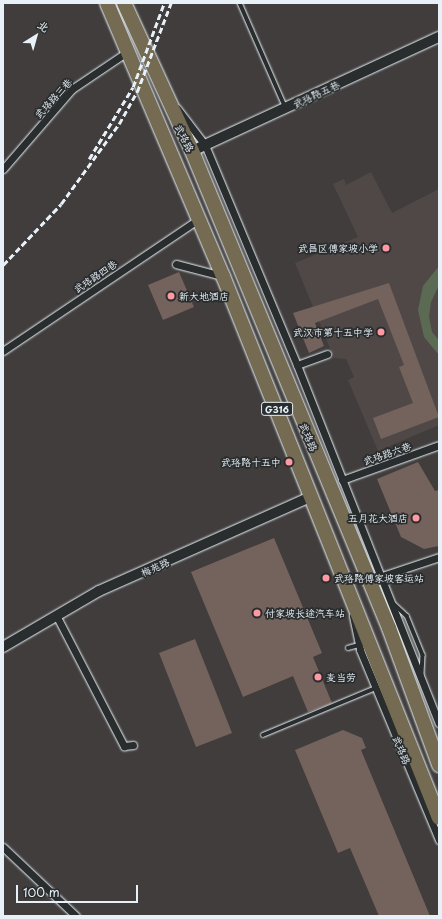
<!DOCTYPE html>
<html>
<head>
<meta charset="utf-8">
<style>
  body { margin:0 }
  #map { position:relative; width:442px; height:919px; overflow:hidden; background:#403d3c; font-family:"Playpen Sans","LXGW WenKai TC",sans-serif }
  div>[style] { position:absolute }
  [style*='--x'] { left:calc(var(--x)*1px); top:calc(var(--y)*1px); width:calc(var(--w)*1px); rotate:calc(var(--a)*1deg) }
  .built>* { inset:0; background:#504846 }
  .green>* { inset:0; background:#5b6a52 }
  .building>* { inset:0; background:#74625c }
  .roads { filter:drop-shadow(0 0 1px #e8f1f8) drop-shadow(0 0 1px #e8f1f8) }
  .lane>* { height:3.5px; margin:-1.75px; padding:0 1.75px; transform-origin:1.75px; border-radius:1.75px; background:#2a2d2e }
  .street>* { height:7px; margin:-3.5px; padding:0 3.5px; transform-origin:3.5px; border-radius:3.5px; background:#2a2d2e }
  .secondary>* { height:10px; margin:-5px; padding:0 5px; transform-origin:5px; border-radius:5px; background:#2a2d2e }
  .highway>* { height:14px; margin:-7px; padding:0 7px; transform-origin:7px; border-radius:7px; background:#746b52 }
  .rail>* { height:2.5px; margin-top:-1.25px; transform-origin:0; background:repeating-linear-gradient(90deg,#e8f1f8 0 6px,transparent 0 9px) }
  .dots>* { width:11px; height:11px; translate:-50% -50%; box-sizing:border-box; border:2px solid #2a2d2e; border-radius:50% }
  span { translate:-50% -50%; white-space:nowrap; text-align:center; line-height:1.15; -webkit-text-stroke:3.5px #2a2d2e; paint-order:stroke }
  .shield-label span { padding:1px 3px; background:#2a2d2e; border:1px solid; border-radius:3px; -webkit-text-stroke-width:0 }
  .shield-label { font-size:9px; color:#e8f1f8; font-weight:700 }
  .street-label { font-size:10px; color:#e8f1f8 }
  .poi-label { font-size:10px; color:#e8f1f8 }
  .right { translate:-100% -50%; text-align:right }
  .left { translate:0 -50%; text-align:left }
  .frame { position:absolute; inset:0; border:4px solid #e8f1f8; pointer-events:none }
  .north { position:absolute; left:16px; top:16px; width:40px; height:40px; -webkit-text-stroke:3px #2a2d2e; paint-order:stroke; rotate:37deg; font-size:11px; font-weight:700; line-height:16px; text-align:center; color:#e8f1f8 }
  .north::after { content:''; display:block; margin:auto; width:14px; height:18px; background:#e8f1f8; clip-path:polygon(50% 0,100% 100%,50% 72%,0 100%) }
  .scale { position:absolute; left:16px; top:885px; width:122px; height:18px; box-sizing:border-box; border:2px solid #e8f1f8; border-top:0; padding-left:5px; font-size:12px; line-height:14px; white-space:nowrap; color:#e8f1f8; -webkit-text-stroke:3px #2a2d2e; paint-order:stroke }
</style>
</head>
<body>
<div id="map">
  <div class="built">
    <div style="clip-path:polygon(371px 172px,392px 213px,439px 189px,439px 425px,378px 451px,348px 380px,354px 377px,346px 359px,334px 358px,295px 263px,358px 237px,333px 184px,344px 179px,346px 185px)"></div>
  </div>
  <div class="green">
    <div style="clip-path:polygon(439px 266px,439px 285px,431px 302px,429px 317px,432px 332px,439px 340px,439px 355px,424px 337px,418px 310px,423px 286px)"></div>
  </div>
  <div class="building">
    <div style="clip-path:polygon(179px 272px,194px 307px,163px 320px,148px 285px)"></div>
    <div style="clip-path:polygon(389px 283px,439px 417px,381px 439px,373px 418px,413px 403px,399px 367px,404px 365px,378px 299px,315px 323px,324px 346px,309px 353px,293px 313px)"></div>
    <div style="clip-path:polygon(418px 462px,435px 491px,439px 490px,439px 546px,424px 549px,401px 537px,377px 479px)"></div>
    <div style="clip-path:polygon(274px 538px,322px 653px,313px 657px,332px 703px,308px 712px,293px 676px,243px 697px,191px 572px)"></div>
    <div style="clip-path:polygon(195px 639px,232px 733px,196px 747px,159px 653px)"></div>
    <div style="clip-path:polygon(343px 730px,362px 738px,366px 748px,361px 750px,430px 916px,379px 916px,350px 848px,338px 853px,295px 750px)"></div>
  </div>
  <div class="roads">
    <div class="lane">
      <div style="--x:240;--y:3;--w:112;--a:66.4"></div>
      <div style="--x:393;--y:603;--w:19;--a:43"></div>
      <div style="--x:407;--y:616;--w:42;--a:67.7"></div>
      <div style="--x:423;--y:655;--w:20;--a:93"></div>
      <div style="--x:348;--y:648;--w:11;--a:-15"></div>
      <div style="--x:263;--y:735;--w:122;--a:-22.6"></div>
    </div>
    <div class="street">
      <div style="--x:177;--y:108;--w:46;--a:52.9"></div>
      <div style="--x:205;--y:145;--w:238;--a:67.3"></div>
      <div style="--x:297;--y:365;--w:385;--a:68.4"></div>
      <div style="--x:3;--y:169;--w:106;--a:-49.2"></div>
      <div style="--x:72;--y:89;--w:66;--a:-33.9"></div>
      <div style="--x:176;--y:264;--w:48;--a:14.6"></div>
      <div style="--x:3;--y:351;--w:236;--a:-34"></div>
      <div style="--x:297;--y:365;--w:32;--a:-20"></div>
      <div style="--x:342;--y:480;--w:103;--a:-19.8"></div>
      <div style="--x:382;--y:576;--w:60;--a:-18.4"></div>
      <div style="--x:56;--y:615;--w:148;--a:62.6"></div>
      <div style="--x:124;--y:746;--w:9;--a:-6"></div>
      <div style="--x:353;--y:616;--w:35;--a:78"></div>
      <div style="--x:360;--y:650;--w:206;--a:67.4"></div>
      <div style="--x:3;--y:847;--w:100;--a:43.4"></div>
    </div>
    <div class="secondary">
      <div style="--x:192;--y:151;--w:272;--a:-24.8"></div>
      <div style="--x:3;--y:647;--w:111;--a:-30.3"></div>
      <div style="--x:99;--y:591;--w:233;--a:-24"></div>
    </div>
    <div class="highway">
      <div style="--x:107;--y:3;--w:297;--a:67"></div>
      <div style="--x:223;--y:276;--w:583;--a:68.27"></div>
      <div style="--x:124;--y:3;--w:163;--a:65.3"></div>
      <div style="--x:192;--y:151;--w:516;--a:67.56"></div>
      <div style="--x:389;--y:628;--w:146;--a:69.9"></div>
    </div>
  </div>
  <div class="rail">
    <div style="--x:89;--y:159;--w:84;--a:-58.6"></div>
    <div style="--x:133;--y:87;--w:90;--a:-69.7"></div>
    <div style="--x:3;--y:265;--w:84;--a:-46.4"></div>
    <div style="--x:61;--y:204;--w:99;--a:-54.1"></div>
    <div style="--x:119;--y:124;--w:37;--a:-61"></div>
    <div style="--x:137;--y:92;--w:95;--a:-69.1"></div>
  </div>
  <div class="dots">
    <div style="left:386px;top:248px;background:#ff9aa2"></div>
    <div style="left:171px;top:296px;background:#ff9aa2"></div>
    <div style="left:381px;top:332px;background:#ff9aa2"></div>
    <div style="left:289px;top:462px;background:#ff9aa2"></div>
    <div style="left:416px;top:518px;background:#ff9aa2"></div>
    <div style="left:326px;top:578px;background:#ff9aa2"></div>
    <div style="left:257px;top:613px;background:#ff9aa2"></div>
    <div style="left:318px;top:677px;background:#ff9aa2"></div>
  </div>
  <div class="shield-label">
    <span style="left:277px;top:409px">G316</span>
  </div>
  <div class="street-label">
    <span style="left:316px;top:94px;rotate:-25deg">武珞路五巷</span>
    <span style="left:53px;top:98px;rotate:-47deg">武珞路三巷</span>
    <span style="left:185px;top:138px;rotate:64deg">武珞路</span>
    <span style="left:95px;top:276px;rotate:-34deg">武珞路四巷</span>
    <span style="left:309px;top:437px;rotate:67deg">武珞路</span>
    <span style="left:387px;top:453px;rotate:-19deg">武珞路六巷</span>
    <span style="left:155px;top:567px;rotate:-24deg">梅苑路</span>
    <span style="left:402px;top:750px;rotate:67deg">武珞路</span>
  </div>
  <div class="poi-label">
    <span class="right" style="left:378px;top:248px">武昌区傅家坡小学</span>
    <span class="left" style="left:179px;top:296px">新大地酒店</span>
    <span class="right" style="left:373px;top:332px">武汉市第十五中学</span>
    <span class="right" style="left:281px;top:462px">武珞路十五中</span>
    <span class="right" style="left:408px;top:518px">五月花大酒店</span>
    <span class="left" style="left:334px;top:578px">武珞路傅家坡客运站</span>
    <span class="left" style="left:265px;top:613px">付家坡长途汽车站</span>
    <span class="left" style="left:326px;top:677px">麦当劳</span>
  </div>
  <div class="frame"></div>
  <div class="north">北</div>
  <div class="scale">100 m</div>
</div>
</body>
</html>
